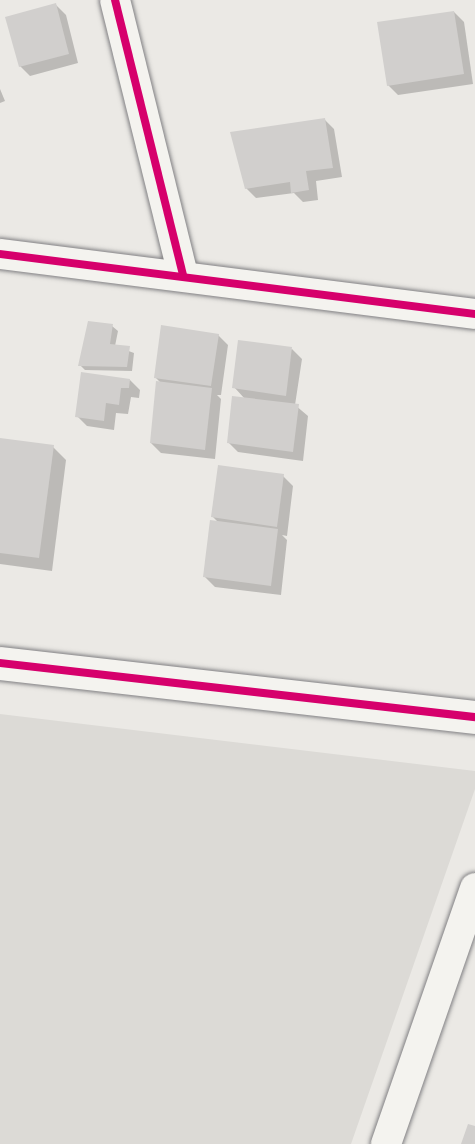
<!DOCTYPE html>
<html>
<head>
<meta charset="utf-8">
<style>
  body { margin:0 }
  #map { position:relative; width:475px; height:1144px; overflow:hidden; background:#ebe9e5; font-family:"Balsamiq Sans",sans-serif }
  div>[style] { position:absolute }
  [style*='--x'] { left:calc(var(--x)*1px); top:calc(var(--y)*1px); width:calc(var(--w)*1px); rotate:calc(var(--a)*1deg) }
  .green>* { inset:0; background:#dcdad6 }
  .shadow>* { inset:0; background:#0003 }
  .building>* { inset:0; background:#d1cfcd }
  .roads { filter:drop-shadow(0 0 2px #818083) drop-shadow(0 0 2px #818083) }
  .minor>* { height:30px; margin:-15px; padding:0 15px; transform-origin:15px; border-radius:15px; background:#f4f3ef }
  .tertiary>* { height:33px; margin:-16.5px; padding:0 16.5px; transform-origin:16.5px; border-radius:16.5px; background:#f4f3ef }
  .cycleway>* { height:8px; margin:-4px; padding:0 4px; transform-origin:4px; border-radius:4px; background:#d6006c }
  span { translate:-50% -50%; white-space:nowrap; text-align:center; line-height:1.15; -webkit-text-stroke:5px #fbf7ec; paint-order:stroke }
</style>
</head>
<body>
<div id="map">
  <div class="green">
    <div style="clip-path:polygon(0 714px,475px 771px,475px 789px,351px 1144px,0 1144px)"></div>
  </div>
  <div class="shadow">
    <div style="clip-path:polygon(56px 5px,66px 15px,78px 63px,30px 76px,20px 66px)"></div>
    <div style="clip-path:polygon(454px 12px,464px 22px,473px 84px,398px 95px,388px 85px)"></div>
    <div style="clip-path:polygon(0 89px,5px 101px,0 103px)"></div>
    <div style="clip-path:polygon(324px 119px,334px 129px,342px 177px,316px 181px,318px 200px,303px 202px,294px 193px,256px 198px,246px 188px)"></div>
    <div style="clip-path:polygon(112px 326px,118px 331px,115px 346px,134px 353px,132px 371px,85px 370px,80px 365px)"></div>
    <div style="clip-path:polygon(218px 335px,228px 345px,221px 395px,217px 395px,221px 399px,215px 459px,161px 453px,151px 443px,162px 384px,155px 377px)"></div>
    <div style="clip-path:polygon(292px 349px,302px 359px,295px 405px,308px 416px,303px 461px,238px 452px,228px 442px,245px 399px,234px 387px)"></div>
    <div style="clip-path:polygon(130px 380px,140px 390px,139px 398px,131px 397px,128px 414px,116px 413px,114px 430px,87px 426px,77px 416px)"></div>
    <div style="clip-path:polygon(0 440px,53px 447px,66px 460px,52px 571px,0 564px)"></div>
    <div style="clip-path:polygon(283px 476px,293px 486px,287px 536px,282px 535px,287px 540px,281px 595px,215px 587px,205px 577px,219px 523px,213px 517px)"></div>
  </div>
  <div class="building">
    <div style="clip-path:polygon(56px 3px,69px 54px,19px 67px,5px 17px)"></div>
    <div style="clip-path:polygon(454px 11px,464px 74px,387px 86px,377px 22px)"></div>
    <div style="clip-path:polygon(325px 118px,333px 168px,306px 171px,309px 190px,291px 193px,290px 182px,245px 189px,230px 132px)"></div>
    <div style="clip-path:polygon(88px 321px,113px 324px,110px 344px,130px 346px,127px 367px,78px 366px)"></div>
    <div style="clip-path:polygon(161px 325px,219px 334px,211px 386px,154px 378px)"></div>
    <div style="clip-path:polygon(238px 340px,292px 347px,286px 396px,232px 388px)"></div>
    <div style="clip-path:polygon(81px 372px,130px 379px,129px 388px,121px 388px,119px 405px,106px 403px,104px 421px,75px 417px)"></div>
    <div style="clip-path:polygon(156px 381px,212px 388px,205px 450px,150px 443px)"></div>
    <div style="clip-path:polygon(232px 396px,299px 404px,293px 452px,227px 443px)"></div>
    <div style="clip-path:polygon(0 438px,54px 445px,39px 558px,0 553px)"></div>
    <div style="clip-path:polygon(218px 465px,284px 474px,277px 527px,211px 517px)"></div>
    <div style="clip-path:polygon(210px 520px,278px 529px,271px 586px,203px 577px)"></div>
    <div style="clip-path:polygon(468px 1124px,475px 1126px,475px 1144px,461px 1144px)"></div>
  </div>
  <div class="roads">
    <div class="minor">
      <div style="--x:115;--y:0;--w:283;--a:76.1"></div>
      <div style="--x:0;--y:254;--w:479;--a:7.2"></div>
      <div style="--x:386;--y:1144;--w:271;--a:-70.8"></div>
    </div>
    <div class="tertiary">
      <div style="--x:0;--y:663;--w:478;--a:6.5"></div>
    </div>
  </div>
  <div class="cycleway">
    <div style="--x:115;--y:0;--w:283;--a:76.1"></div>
    <div style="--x:0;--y:254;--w:479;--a:7.2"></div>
    <div style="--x:0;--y:663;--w:478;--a:6.5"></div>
  </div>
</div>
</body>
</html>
